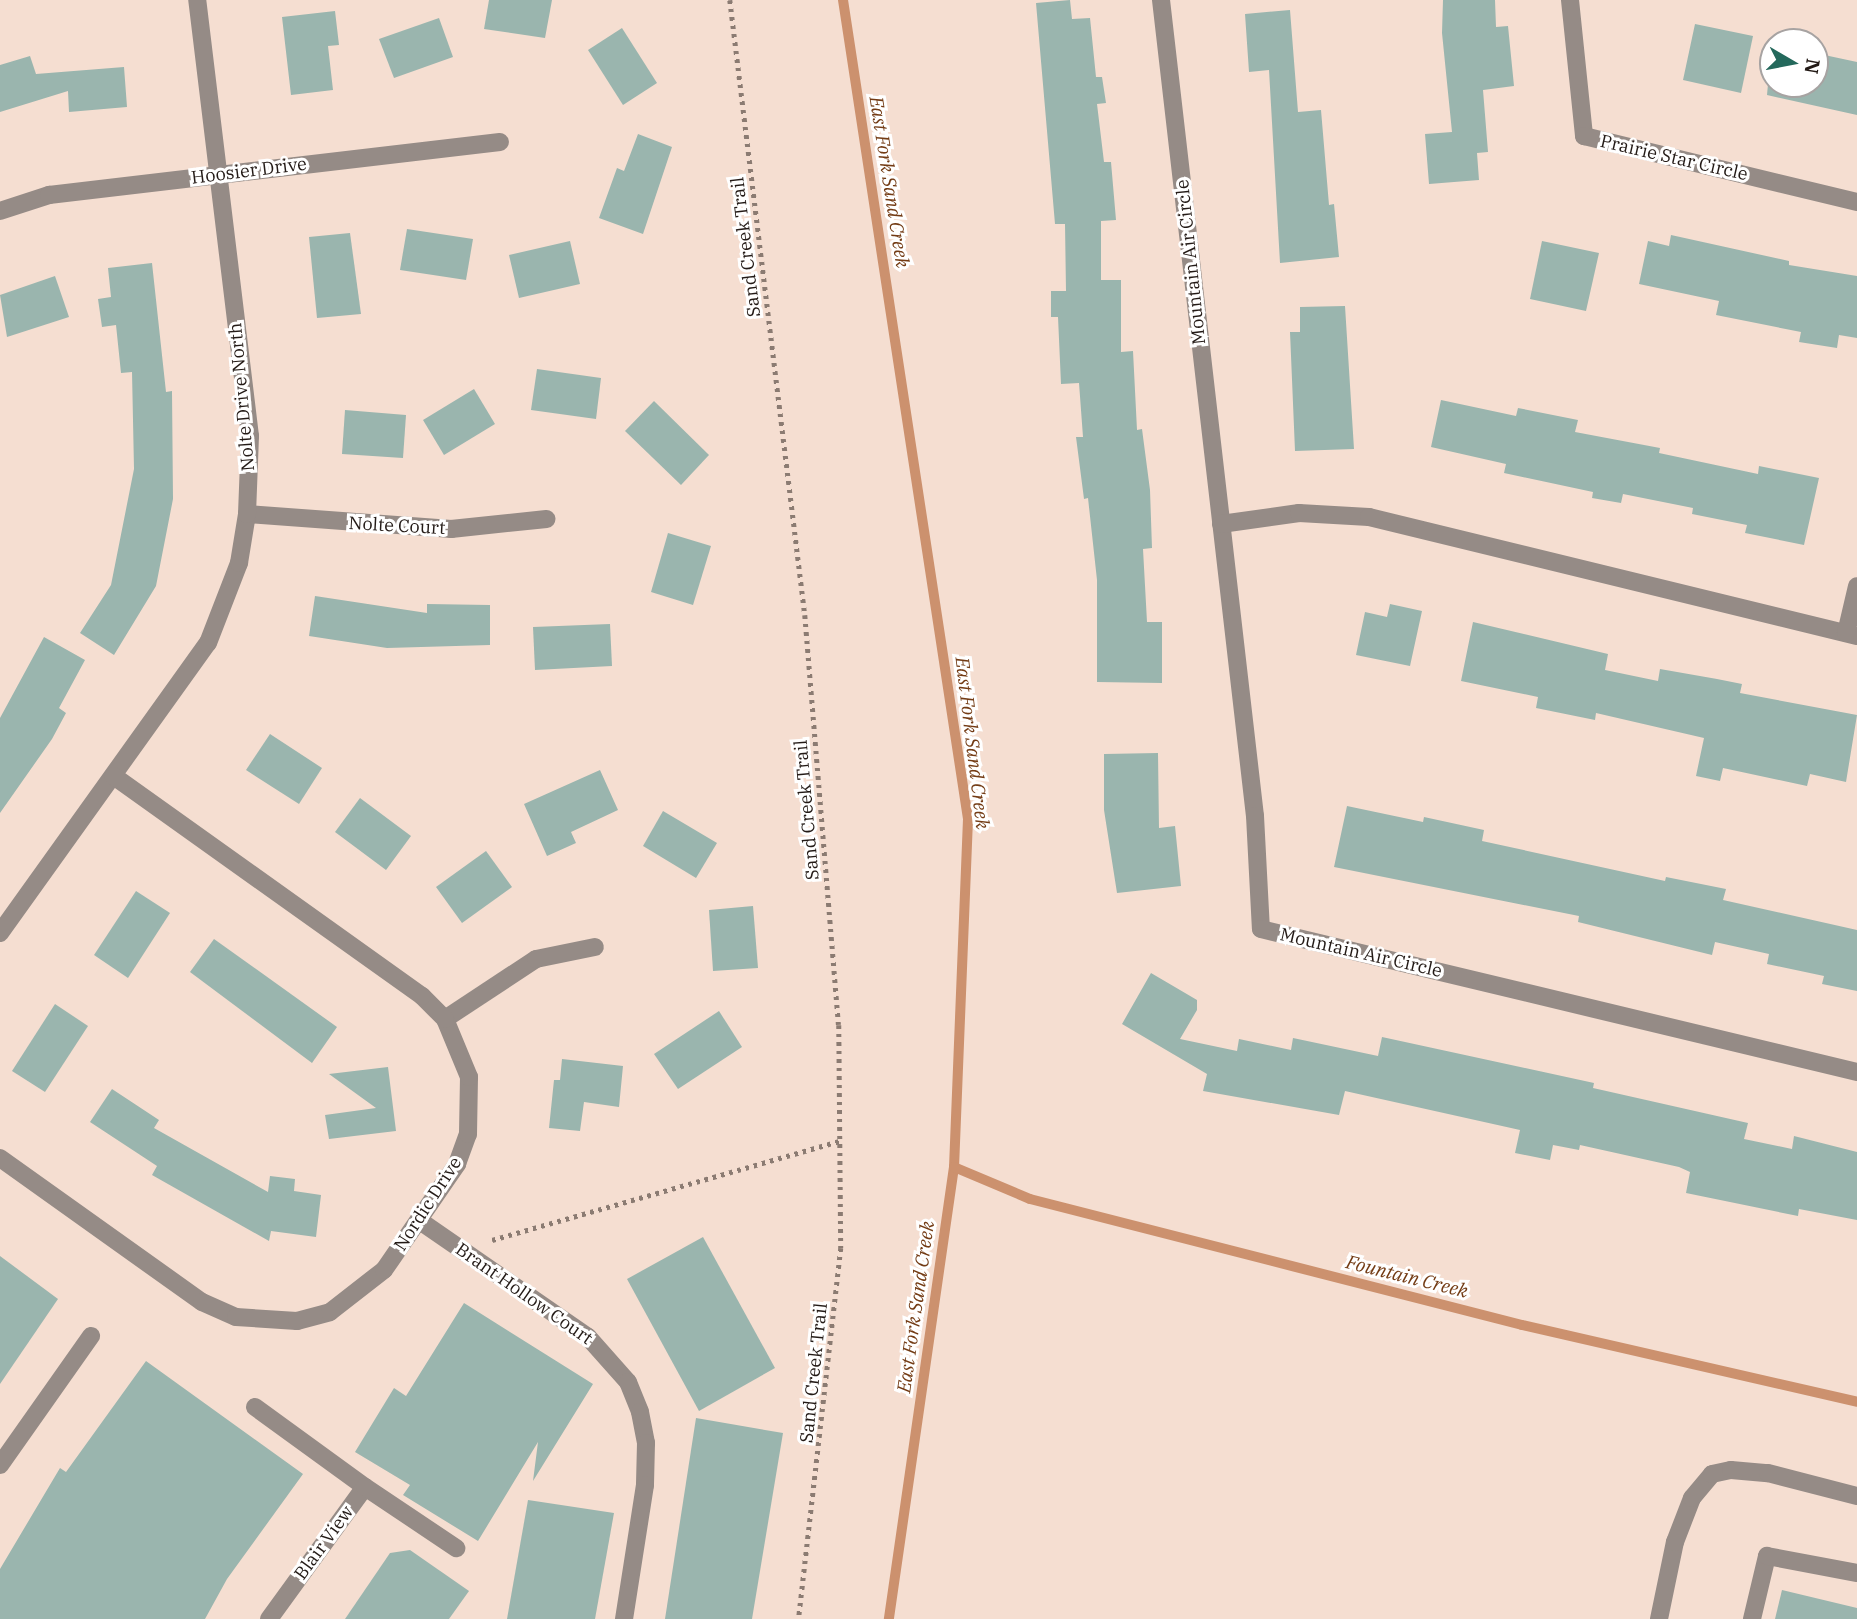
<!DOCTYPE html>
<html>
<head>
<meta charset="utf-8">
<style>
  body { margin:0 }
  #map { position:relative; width:1857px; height:1619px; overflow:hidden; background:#f5ded1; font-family:"IBM Plex Serif",serif }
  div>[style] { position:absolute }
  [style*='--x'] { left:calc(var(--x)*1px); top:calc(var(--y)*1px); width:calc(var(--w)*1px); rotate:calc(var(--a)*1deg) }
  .stream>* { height:10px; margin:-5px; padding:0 5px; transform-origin:5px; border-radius:5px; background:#cc916e }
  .building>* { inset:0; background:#9ab5ae }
  .path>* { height:4.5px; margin-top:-2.25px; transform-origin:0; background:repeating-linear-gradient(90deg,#8b7b72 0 3.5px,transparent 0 8.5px) }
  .lane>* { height:18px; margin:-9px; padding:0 9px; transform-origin:9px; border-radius:9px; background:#958b86 }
  .street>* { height:18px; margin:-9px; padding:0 9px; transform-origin:9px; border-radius:9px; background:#958b86 }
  span { translate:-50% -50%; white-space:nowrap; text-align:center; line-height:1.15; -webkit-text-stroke:6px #fff; paint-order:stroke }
  .street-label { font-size:18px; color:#231a16 }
  .water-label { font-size:19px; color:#733b14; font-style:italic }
  .north { position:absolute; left:1759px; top:28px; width:70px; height:70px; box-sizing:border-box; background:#fff; border:2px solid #a7a3a2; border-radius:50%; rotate:100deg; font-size:19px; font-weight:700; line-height:28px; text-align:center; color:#231a16 }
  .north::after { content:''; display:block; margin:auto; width:24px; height:32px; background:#24695c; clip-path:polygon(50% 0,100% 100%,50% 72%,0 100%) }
</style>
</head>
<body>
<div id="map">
  <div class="stream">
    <div style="--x:843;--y:0;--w:828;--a:81.32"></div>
    <div style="--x:968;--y:819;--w:348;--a:92.3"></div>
    <div style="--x:954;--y:1167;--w:457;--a:98.2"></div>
    <div style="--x:954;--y:1167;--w:82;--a:22.8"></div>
    <div style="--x:1030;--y:1199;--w:508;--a:14.36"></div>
    <div style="--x:1522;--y:1325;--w:344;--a:12.9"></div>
  </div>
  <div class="building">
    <div style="clip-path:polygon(489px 0,552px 0,545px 38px,484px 29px)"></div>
    <div style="clip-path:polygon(1070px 0,1072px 19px,1090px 18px,1096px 77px,1102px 77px,1106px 103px,1097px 104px,1104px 162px,1111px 162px,1116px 220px,1101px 221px,1101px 280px,1121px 280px,1121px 352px,1133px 351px,1137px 430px,1142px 429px,1150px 490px,1152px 548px,1143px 549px,1147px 622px,1162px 622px,1162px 683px,1097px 682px,1097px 580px,1088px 498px,1084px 499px,1076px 437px,1083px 437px,1079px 383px,1061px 384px,1058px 317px,1051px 317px,1051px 291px,1066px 291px,1065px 224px,1055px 224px,1036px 3px)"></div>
    <div style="clip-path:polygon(1443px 0,1495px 0,1496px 27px,1508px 26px,1514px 86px,1483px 90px,1488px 152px,1477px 153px,1479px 180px,1429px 184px,1425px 134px,1452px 132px,1442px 33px)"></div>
    <div style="clip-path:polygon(1290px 10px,1298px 112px,1321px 110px,1329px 205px,1334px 204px,1339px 257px,1280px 263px,1269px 70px,1249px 72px,1245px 14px)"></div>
    <div style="clip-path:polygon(335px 11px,339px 45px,328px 46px,333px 90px,291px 95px,282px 17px)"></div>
    <div style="clip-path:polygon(439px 18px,453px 57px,394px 78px,379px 39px)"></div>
    <div style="clip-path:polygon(1695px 24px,1753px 36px,1741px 93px,1683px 80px)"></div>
    <div style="clip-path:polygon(622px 28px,657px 83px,623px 105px,588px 50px)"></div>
    <div style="clip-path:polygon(1815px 53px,1857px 62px,1857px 115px,1767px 95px,1768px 84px,1815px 84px)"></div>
    <div style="clip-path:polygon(30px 56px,36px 74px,124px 67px,127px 107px,69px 112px,68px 91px,0 112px,0 65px)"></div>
    <div style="clip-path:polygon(638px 134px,672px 147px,643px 234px,599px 218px,617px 168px,624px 171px)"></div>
    <div style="clip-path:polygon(407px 229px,473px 239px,466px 280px,400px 270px)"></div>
    <div style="clip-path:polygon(350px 233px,361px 314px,317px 318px,309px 237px)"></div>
    <div style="clip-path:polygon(1671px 235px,1789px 261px,1789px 265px,1857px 276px,1857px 338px,1839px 335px,1837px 348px,1799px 342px,1801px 332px,1716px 315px,1719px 301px,1639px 284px,1648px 241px,1669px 246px)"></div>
    <div style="clip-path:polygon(570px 241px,580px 284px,519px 298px,509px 255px)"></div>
    <div style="clip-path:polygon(1542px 241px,1599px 253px,1586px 311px,1530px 299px)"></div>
    <div style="clip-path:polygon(152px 263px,166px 392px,172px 391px,173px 499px,156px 586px,114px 655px,80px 633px,111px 585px,134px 469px,132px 372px,121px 373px,116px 325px,102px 327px,98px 299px,111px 297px,108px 268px)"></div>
    <div style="clip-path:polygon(55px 276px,69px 317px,7px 337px,0 295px)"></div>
    <div style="clip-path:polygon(1345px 306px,1354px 449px,1295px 451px,1290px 332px,1300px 332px,1300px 307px)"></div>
    <div style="clip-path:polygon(537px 369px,601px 378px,596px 419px,531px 410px)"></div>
    <div style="clip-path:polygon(474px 389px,495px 424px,444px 455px,423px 420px)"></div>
    <div style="clip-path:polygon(1441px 400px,1516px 416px,1518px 408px,1578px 420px,1575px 432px,1660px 448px,1659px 453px,1758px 474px,1759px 466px,1819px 478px,1804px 545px,1745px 533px,1747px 525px,1692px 514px,1693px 508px,1623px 494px,1621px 503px,1592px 498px,1593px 492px,1504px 473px,1506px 464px,1431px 447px)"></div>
    <div style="clip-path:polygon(654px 401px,709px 455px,681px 485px,625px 431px)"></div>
    <div style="clip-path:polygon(345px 410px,406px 415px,403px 458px,342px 454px)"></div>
    <div style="clip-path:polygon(668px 533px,711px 546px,693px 605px,651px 592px)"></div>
    <div style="clip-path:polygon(315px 596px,427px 613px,427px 604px,490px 605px,490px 645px,387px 648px,309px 636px)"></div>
    <div style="clip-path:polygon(1390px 604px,1422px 611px,1410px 666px,1356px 655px,1365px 612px,1387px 617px)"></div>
    <div style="clip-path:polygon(1473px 622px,1608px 654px,1605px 670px,1658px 681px,1660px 669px,1717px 679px,1742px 684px,1740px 693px,1857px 715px,1846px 782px,1810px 774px,1807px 786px,1723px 768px,1720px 781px,1696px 776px,1704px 738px,1596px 713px,1595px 720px,1536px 708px,1538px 697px,1461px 681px)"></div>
    <div style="clip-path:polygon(610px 624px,612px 666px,535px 670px,533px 627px)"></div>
    <div style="clip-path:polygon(44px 637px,85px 660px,59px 708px,66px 713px,52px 739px,0 813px,0 718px)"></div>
    <div style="clip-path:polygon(270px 734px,322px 768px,299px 804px,246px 770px)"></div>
    <div style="clip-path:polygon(1158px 753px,1159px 828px,1175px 826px,1181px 886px,1117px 893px,1104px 810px,1104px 754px)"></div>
    <div style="clip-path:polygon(600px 770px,618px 810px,571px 832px,576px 843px,547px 856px,524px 804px)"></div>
    <div style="clip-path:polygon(360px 798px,411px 836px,386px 870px,335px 832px)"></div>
    <div style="clip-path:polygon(1347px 806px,1423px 822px,1424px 817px,1484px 830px,1482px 841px,1665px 881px,1666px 877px,1726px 889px,1723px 900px,1857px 930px,1857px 991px,1822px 984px,1824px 976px,1767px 964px,1769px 954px,1715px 942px,1712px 955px,1578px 922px,1579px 916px,1334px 867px)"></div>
    <div style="clip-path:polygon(663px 811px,717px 843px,696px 878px,643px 846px)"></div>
    <div style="clip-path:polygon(486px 851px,512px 887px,462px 923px,436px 887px)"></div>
    <div style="clip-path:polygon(136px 891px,170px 913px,128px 978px,94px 955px)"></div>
    <div style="clip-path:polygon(753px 906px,758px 968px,713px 971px,709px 910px)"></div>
    <div style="clip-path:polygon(214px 939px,337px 1027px,312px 1063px,190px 972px)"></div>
    <div style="clip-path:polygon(1151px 973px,1197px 1000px,1197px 1010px,1180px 1039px,1237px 1051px,1239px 1039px,1291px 1050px,1293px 1038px,1378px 1056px,1382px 1037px,1594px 1083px,1593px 1088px,1748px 1123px,1744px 1139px,1792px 1149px,1794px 1136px,1857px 1152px,1857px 1220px,1799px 1209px,1798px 1216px,1686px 1193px,1690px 1172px,1679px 1167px,1580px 1145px,1579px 1150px,1553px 1145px,1550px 1160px,1515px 1153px,1520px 1130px,1345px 1091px,1339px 1115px,1203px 1091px,1207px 1074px,1122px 1024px)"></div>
    <div style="clip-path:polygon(55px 1004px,88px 1026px,45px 1092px,12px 1071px)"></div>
    <div style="clip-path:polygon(719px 1011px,742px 1047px,678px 1089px,654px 1054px)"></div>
    <div style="clip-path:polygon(562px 1059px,623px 1066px,619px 1107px,584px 1102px,580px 1131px,549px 1128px,554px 1080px,560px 1080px)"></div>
    <div style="clip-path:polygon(388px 1067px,396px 1131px,329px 1139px,325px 1115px,376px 1108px,329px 1074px)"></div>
    <div style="clip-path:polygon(112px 1089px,159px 1120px,154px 1128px,268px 1192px,270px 1176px,295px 1179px,294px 1191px,321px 1195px,316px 1237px,271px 1231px,269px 1241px,152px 1175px,157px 1166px,90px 1122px)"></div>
    <div style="clip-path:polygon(703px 1237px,775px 1368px,699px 1411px,627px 1279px)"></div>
    <div style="clip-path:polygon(0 1256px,58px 1299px,0 1384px)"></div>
    <div style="clip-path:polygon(464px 1303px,593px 1384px,533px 1481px,538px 1442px,478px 1541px,403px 1495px,410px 1485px,355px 1452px,394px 1388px,406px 1396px)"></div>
    <div style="clip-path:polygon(146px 1361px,303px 1474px,227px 1579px,205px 1619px,0 1619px,0 1569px,60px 1468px,66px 1472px)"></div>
    <div style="clip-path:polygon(696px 1418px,783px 1433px,752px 1619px,665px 1619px)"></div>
    <div style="clip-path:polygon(528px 1500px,614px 1513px,595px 1619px,507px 1619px)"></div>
    <div style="clip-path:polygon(410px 1550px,469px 1591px,449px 1619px,345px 1619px,390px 1553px)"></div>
    <div style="clip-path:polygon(1782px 1590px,1857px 1608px,1857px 1619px,1775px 1619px)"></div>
  </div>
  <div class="path">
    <div style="--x:730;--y:0;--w:620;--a:83.05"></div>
    <div style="--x:805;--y:615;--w:411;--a:85.3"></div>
    <div style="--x:839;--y:1025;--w:223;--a:89.5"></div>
    <div style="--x:841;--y:1248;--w:373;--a:96.5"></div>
    <div style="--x:492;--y:1240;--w:364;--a:-15.9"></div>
  </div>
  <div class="lane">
    <div style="--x:1659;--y:1619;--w:79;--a:-78.3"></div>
    <div style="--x:1675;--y:1542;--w:47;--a:-68.9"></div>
    <div style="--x:1692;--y:1498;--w:31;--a:-50"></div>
    <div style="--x:1712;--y:1474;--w:19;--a:-12"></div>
    <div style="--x:1731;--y:1470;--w:37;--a:5"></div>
    <div style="--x:1768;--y:1473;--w:92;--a:14.5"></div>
    <div style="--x:1752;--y:1619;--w:65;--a:-76.6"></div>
    <div style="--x:1767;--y:1556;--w:92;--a:10.7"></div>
  </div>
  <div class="street">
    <div style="--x:1161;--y:0;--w:821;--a:83.43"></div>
    <div style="--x:1255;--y:816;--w:113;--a:87"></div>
    <div style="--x:1261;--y:929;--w:613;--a:13.49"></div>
    <div style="--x:1570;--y:0;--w:137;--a:84.1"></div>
    <div style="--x:1584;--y:136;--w:281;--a:13.6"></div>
    <div style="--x:0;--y:211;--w:52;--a:-18.1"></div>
    <div style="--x:49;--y:195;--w:454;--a:-6.7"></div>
    <div style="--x:247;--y:514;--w:205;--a:4.2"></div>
    <div style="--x:451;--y:529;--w:96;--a:-6"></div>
    <div style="--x:1221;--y:524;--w:79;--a:-8"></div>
    <div style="--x:1299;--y:513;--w:70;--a:3.3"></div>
    <div style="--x:1369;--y:517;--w:502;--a:13.7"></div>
    <div style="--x:1846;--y:633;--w:48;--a:-76.8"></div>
    <div style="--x:0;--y:933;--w:357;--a:-54.4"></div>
    <div style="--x:208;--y:643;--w:86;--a:-68.8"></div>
    <div style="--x:239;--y:563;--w:50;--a:-80.7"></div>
    <div style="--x:247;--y:514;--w:78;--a:-87.8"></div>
    <div style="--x:250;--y:436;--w:439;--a:-96.9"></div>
    <div style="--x:445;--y:1019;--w:109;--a:-33.4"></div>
    <div style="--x:536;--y:959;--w:60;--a:-11.5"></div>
    <div style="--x:0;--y:1158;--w:248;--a:35.5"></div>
    <div style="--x:202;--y:1302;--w:37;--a:24"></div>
    <div style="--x:236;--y:1317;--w:61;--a:3.8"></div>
    <div style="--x:297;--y:1321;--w:34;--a:-15"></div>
    <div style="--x:330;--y:1312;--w:68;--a:-37.9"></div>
    <div style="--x:384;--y:1270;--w:129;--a:-55.4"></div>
    <div style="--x:457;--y:1164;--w:32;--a:-70"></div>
    <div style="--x:468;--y:1134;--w:57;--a:-89"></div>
    <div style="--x:469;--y:1077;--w:63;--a:-112.5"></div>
    <div style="--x:445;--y:1019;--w:33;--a:-135"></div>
    <div style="--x:422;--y:996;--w:379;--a:-144.5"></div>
    <div style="--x:420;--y:1221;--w:204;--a:34.6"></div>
    <div style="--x:588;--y:1337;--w:60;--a:48.4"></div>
    <div style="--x:628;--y:1382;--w:32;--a:68"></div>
    <div style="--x:640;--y:1412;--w:32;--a:79"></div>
    <div style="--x:646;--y:1443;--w:42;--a:91.4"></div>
    <div style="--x:645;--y:1485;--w:136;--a:98.9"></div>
    <div style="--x:255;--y:1407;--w:136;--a:36"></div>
    <div style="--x:0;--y:1465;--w:158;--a:-54.8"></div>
    <div style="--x:269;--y:1619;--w:163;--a:-54"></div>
    <div style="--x:365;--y:1487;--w:110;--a:33.8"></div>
  </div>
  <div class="street-label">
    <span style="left:1674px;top:158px;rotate:13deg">Prairie Star Circle</span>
    <span style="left:249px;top:171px;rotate:-7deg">Hoosier Drive</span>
    <span style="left:746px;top:247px;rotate:-97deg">Sand Creek Trail</span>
    <span style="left:1191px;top:262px;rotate:-96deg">Mountain Air Circle</span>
    <span style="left:242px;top:397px;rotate:-95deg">Nolte Drive North</span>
    <span style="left:397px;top:526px;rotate:3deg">Nolte Court</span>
    <span style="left:807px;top:810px;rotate:-95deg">Sand Creek Trail</span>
    <span style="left:1361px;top:953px;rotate:13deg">Mountain Air Circle</span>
    <span style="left:428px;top:1204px;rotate:-57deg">Nordic Drive</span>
    <span style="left:524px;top:1294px;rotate:35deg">Brant Hollow Court</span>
    <span style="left:814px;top:1373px;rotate:-84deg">Sand Creek Trail</span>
    <span style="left:324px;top:1543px;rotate:-54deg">Blair View</span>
  </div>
  <div class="water-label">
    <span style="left:889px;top:182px;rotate:81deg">East Fork Sand Creek</span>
    <span style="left:972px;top:743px;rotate:83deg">East Fork Sand Creek</span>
    <span style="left:1407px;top:1277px;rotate:14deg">Fountain Creek</span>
    <span style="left:916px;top:1307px;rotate:-82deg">East Fork Sand Creek</span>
  </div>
  <div class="north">N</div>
</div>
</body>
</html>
